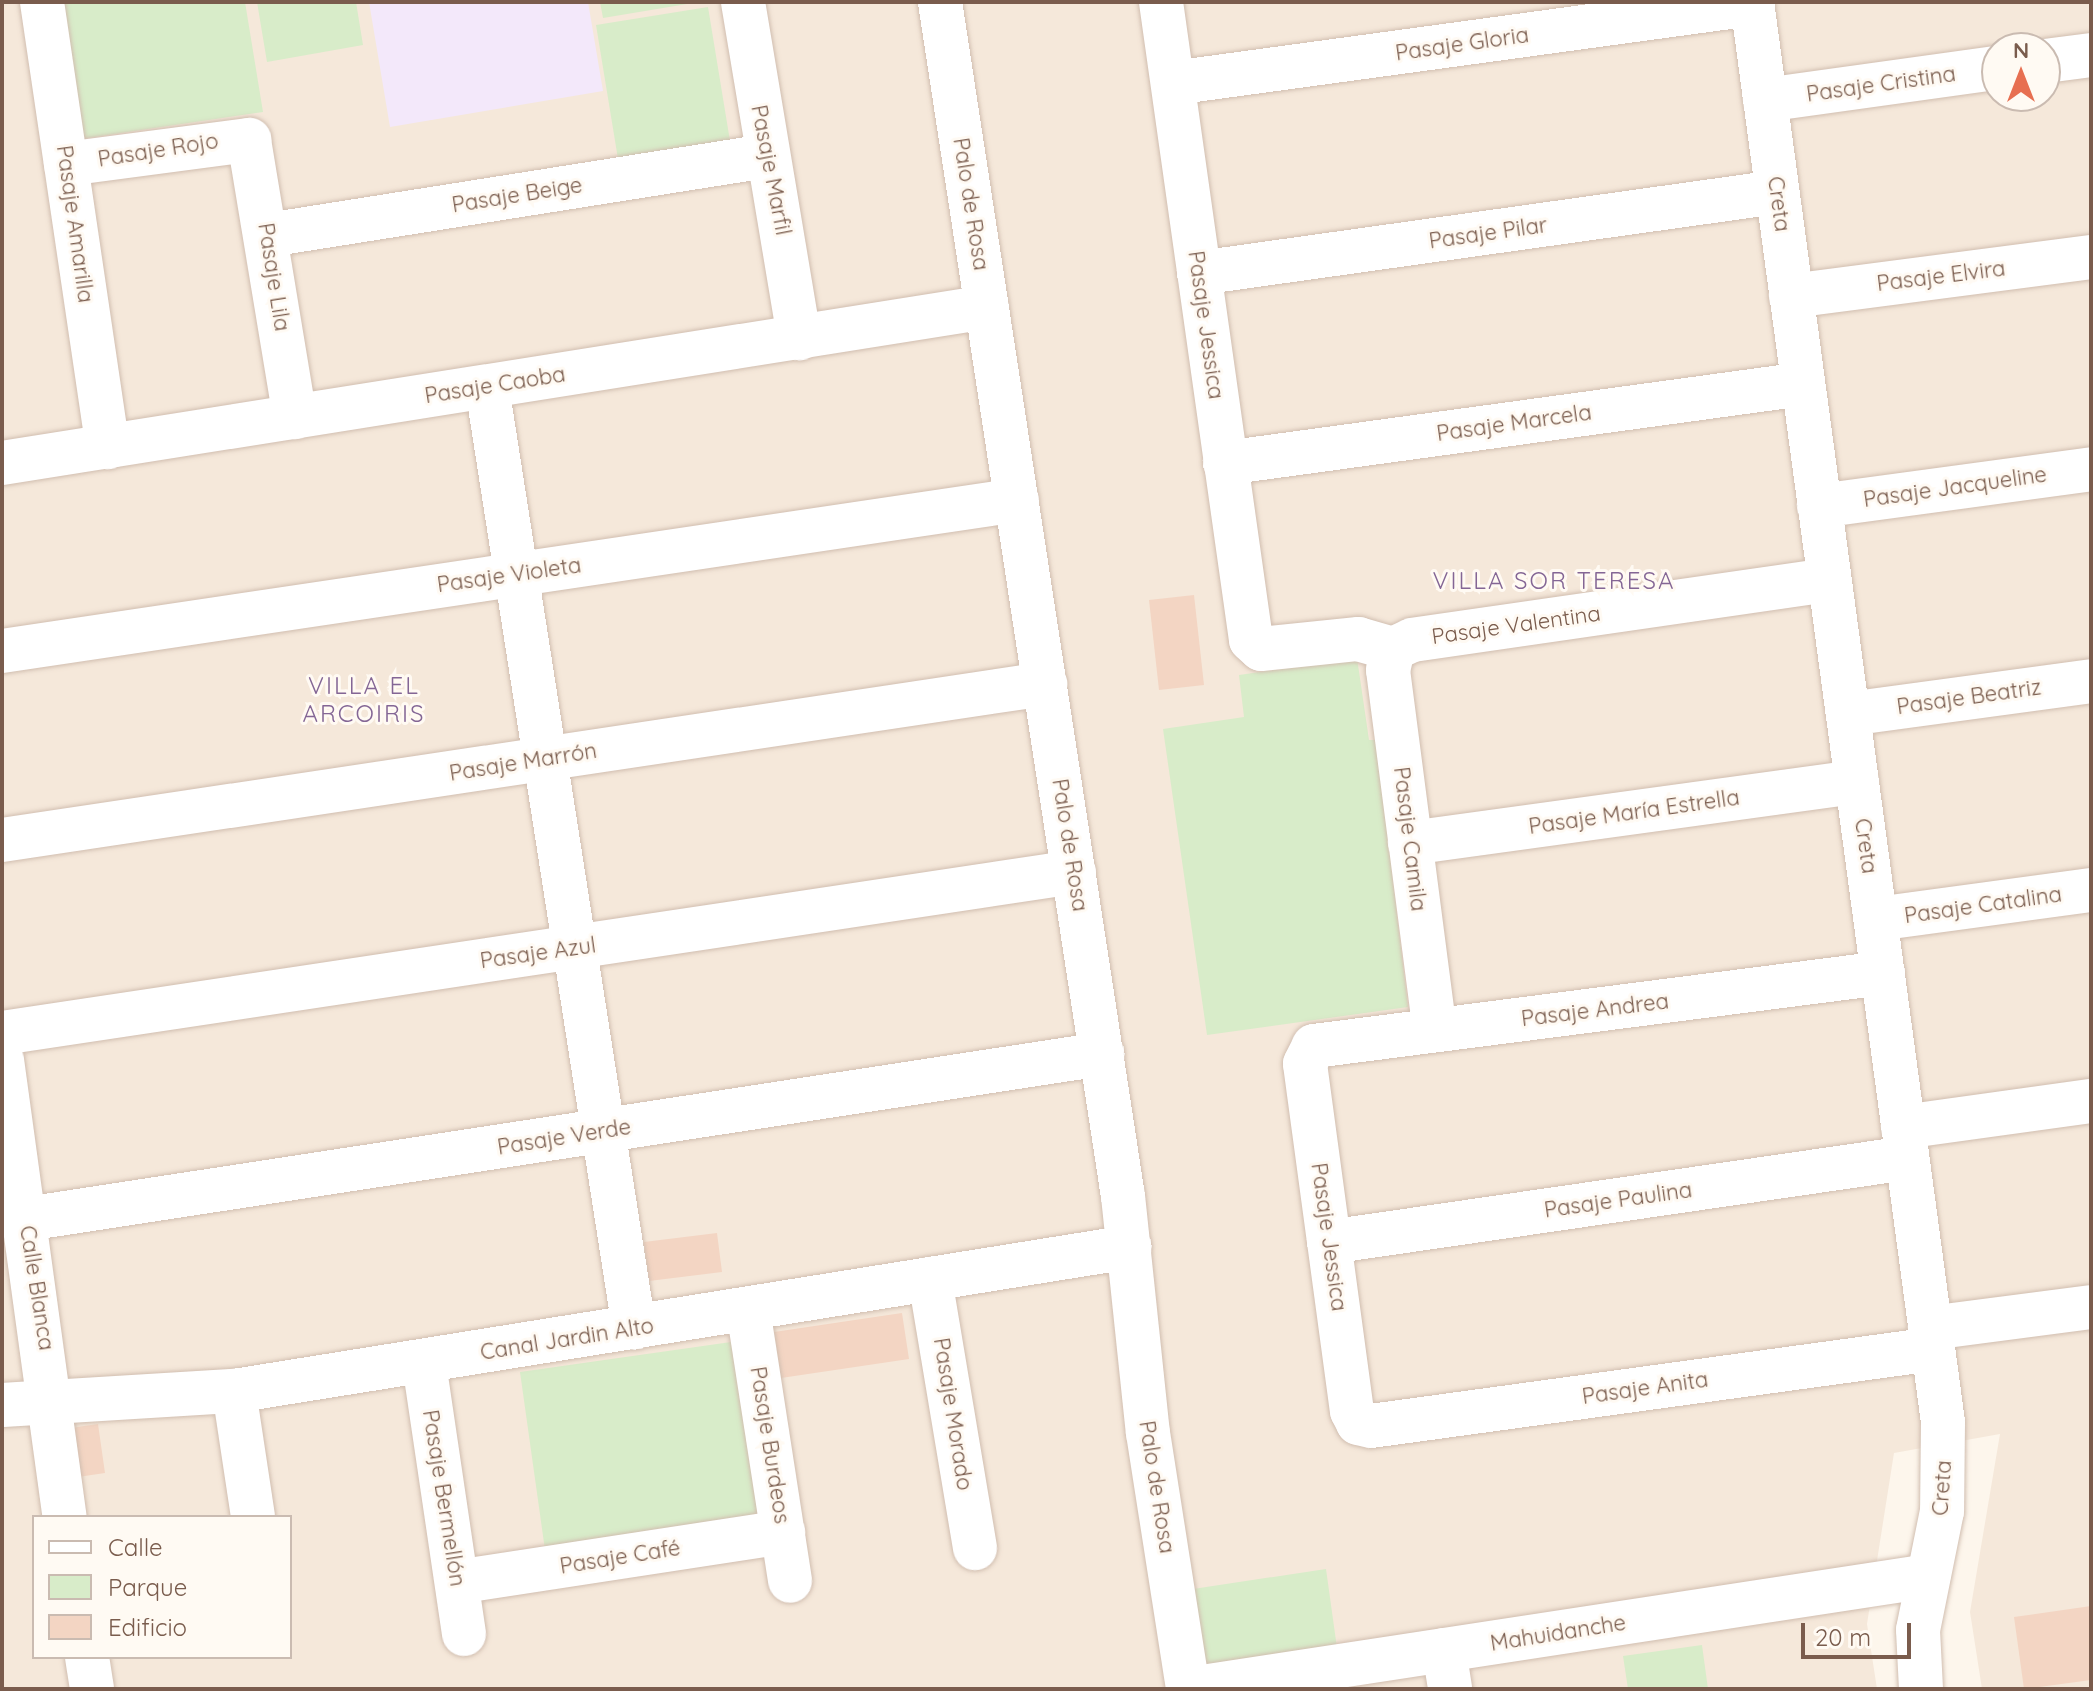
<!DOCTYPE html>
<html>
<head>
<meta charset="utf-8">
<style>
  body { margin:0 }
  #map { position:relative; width:2093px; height:1691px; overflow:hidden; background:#fdf6ec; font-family:Quicksand,sans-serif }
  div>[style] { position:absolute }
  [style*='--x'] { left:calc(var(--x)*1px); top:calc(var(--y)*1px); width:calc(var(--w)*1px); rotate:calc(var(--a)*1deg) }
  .residential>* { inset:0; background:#f5e8da }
  .education>* { inset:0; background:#f3e8fa }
  .green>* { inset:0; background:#d8ecc9 }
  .building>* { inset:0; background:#f3d5c3 }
  .roads { filter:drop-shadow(0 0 2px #d1beb0) drop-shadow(0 0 2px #d1beb0) }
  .minor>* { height:44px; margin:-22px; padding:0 22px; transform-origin:22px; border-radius:22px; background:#fff }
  span { translate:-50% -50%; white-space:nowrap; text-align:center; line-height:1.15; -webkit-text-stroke:6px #fffaf3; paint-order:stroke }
  .street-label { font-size:22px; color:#7a5c4d }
  .neighbourhood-label { font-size:24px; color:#846695; letter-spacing:2px }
  .frame { position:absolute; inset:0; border:4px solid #7a5c4d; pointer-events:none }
  .legend { position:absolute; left:32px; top:1515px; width:260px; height:144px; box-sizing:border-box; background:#fffaf3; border:2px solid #cabbb1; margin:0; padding:10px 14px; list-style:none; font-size:24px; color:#7a5c4d }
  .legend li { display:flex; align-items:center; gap:16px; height:40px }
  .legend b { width:40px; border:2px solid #cabbb1 }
  .north { position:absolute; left:1981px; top:32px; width:80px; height:80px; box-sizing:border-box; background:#fffaf3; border:2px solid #cabbb1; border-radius:50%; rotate:0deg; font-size:22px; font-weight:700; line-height:32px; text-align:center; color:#7a5c4d }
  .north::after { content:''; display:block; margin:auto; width:28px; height:36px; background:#e76f51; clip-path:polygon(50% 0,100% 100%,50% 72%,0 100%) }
  .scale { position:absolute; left:1801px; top:1623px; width:110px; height:36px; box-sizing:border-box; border:4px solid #7a5c4d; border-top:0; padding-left:10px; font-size:24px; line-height:28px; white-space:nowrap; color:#7a5c4d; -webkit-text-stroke:6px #fffaf3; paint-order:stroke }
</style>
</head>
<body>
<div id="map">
  <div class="residential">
    <div style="clip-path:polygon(evenodd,2px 2px,2091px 2px,2091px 1689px,1982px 1689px,1970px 1612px,2000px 1434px,1894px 1453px,1867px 1624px,1877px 1689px,2px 1689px,2px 2px,1997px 48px,2045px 48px,2045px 96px,1997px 96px,1997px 48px,2px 2px,34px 1517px,290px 1517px,290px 1657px,34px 1657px,34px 1517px)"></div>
  </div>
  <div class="education">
    <div style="clip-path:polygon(369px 2px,588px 2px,603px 91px,390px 127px)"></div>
  </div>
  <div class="green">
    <div style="clip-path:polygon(47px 2px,245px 2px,263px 112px,67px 141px)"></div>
    <div style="clip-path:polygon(257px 2px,356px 2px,363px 45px,267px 62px)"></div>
    <div style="clip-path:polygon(600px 2px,699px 2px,603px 18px)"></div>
    <div style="clip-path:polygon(708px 7px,730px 141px,618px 159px,596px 25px)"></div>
    <div style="clip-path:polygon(1357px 658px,1369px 740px,1376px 740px,1408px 1007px,1207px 1035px,1163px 729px,1244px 717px,1239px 675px)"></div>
    <div style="clip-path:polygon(738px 1341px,768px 1523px,545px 1550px,520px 1372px)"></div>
    <div style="clip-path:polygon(1326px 1569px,1337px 1648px,1204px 1670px,1193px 1589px)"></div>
    <div style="clip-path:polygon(1702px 1645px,1708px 1689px,1628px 1689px,1623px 1656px)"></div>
  </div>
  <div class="building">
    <div style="clip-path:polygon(1194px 595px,1204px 685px,1159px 690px,1149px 600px)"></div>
    <div style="clip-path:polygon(717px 1233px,722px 1272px,649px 1281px,644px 1242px)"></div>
    <div style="clip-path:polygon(902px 1313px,909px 1359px,781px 1378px,774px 1332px)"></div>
    <div style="clip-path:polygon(98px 1424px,105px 1473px,71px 1478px,64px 1429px)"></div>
    <div style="clip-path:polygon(2091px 1606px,2091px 1680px,2024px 1689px,2014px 1617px)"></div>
  </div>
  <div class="roads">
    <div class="minor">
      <div style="--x:42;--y:2;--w:450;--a:81.6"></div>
      <div style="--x:743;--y:2;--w:341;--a:80.5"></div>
      <div style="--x:940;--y:2;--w:1208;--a:81.29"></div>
      <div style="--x:1123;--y:1196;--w:238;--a:84"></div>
      <div style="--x:1148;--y:1433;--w:259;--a:81.1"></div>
      <div style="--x:1161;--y:2;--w:644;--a:81.97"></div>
      <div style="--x:1251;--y:640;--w:13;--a:42"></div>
      <div style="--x:1261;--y:649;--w:98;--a:-5.9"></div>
      <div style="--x:1358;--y:639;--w:36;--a:16"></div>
      <div style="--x:1752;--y:2;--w:1433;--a:82.34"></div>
      <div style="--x:1943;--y:1422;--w:89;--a:90.6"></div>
      <div style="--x:1942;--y:1511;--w:121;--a:101.4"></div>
      <div style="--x:1918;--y:1630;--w:59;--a:87.1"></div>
      <div style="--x:2045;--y:61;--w:46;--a:-7.4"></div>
      <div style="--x:1173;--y:83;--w:584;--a:-7.77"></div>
      <div style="--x:1765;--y:100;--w:234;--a:-7.9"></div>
      <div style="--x:66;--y:164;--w:185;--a:-7.5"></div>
      <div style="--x:249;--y:140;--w:281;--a:80.6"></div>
      <div style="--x:268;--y:235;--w:504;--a:-9.01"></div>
      <div style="--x:1199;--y:273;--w:584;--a:-7.98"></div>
      <div style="--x:1791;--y:296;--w:303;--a:-7.4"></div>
      <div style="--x:487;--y:387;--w:952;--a:81.12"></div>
      <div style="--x:2;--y:463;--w:997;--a:-9"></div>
      <div style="--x:1225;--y:463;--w:583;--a:-7.78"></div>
      <div style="--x:1819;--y:506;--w:275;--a:-7.7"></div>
      <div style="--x:1393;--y:649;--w:21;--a:-25"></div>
      <div style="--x:1412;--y:640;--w:421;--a:-8.2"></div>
      <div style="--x:1393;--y:649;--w:22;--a:103"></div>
      <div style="--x:1388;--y:670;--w:363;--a:82.6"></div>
      <div style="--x:2;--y:651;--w:1026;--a:-8.46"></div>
      <div style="--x:1848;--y:714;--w:245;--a:-7.7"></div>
      <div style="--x:2;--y:840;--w:1055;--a:-8.51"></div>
      <div style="--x:1410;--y:843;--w:451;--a:-7.8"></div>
      <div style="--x:1876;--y:919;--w:217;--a:-7.7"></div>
      <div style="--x:1883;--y:973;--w:574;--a:172.69"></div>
      <div style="--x:1314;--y:1046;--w:20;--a:117"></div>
      <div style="--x:1305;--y:1064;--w:350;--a:82.3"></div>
      <div style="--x:1352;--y:1411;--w:13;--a:63"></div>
      <div style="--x:1358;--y:1423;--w:13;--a:13"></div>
      <div style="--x:1371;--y:1426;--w:567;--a:-7.8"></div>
      <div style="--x:2;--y:1033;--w:1084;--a:-8.54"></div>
      <div style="--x:2;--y:1060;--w:461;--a:82.2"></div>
      <div style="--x:1903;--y:1127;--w:190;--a:-7.9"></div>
      <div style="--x:26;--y:1219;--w:1089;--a:-8.72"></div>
      <div style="--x:1329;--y:1242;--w:584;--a:-8.27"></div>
      <div style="--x:930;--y:1279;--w:273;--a:80.5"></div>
      <div style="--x:748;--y:1309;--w:275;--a:81.2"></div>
      <div style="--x:1930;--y:1328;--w:162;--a:-7.4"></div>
      <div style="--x:424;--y:1363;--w:274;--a:81.6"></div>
      <div style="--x:234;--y:1391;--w:127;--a:81.4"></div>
      <div style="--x:2;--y:1405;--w:232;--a:-3.5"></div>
      <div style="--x:234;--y:1391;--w:907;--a:-9.14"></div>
      <div style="--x:457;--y:1582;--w:330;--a:-8.7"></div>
      <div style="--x:1444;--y:1650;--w:39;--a:81"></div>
      <div style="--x:87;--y:1657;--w:32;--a:81"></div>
      <div style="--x:1189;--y:1689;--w:748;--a:-8.69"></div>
    </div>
  </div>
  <div class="street-label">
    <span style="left:1462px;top:44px;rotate:-8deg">Pasaje Gloria</span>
    <span style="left:1881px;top:84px;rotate:-8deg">Pasaje Cristina</span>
    <span style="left:158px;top:150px;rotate:-9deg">Pasaje Rojo</span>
    <span style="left:771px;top:170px;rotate:79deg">Pasaje Marfil</span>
    <span style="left:517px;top:195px;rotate:-9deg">Pasaje Beige</span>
    <span style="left:971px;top:204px;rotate:81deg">Palo de Rosa</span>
    <span style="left:1779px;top:204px;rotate:82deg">Creta</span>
    <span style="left:75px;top:224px;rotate:82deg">Pasaje Amarilla</span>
    <span style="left:1488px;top:233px;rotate:-8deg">Pasaje Pilar</span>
    <span style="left:1941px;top:276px;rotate:-7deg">Pasaje Elvira</span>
    <span style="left:274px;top:277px;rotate:81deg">Pasaje Lila</span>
    <span style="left:1206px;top:325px;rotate:82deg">Pasaje Jessica</span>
    <span style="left:495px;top:385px;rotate:-9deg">Pasaje Caoba</span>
    <span style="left:1514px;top:423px;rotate:-8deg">Pasaje Marcela</span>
    <span style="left:1955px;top:487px;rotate:-8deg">Pasaje Jacqueline</span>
    <span style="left:509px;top:575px;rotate:-8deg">Pasaje Violeta</span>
    <span style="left:1516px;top:625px;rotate:-8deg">Pasaje Valentina</span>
    <span style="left:1969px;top:697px;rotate:-8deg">Pasaje Beatriz</span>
    <span style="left:523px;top:762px;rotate:-9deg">Pasaje Marrón</span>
    <span style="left:1634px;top:812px;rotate:-8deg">Pasaje María Estrella</span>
    <span style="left:1410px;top:839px;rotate:83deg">Pasaje Camila</span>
    <span style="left:1070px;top:845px;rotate:81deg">Palo de Rosa</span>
    <span style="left:1866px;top:846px;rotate:82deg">Creta</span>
    <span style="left:1983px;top:905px;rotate:-8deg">Pasaje Catalina</span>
    <span style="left:538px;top:953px;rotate:-8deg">Pasaje Azul</span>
    <span style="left:1595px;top:1010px;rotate:-7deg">Pasaje Andrea</span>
    <span style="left:564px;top:1137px;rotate:-9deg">Pasaje Verde</span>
    <span style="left:1618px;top:1200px;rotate:-8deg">Pasaje Paulina</span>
    <span style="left:1329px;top:1237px;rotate:82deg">Pasaje Jessica</span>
    <span style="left:37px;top:1288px;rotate:81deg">Calle Blanca</span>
    <span style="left:567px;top:1339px;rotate:-9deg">Canal Jardin Alto</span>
    <span style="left:1645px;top:1388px;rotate:-8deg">Pasaje Anita</span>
    <span style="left:953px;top:1414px;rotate:81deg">Pasaje Morado</span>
    <span style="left:770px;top:1445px;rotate:81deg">Pasaje Burdeos</span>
    <span style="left:1157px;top:1487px;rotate:81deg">Palo de Rosa</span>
    <span style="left:1942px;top:1488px;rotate:-86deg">Creta</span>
    <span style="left:444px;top:1498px;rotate:81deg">Pasaje Bermellón</span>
    <span style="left:620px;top:1557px;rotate:-9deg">Pasaje Café</span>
    <span style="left:1558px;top:1633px;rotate:-9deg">Mahuidanche</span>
  </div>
  <div class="neighbourhood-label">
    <span style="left:1554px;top:581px">VILLA SOR TERESA</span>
    <span style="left:364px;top:700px">VILLA EL<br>ARCOIRIS</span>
  </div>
  <div class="frame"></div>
  <ul class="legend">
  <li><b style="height:10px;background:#fff"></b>Calle</li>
  <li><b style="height:22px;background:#d8ecc9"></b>Parque</li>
  <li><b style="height:22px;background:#f3d5c3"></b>Edificio</li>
  </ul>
  <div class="north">N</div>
  <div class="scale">20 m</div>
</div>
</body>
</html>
